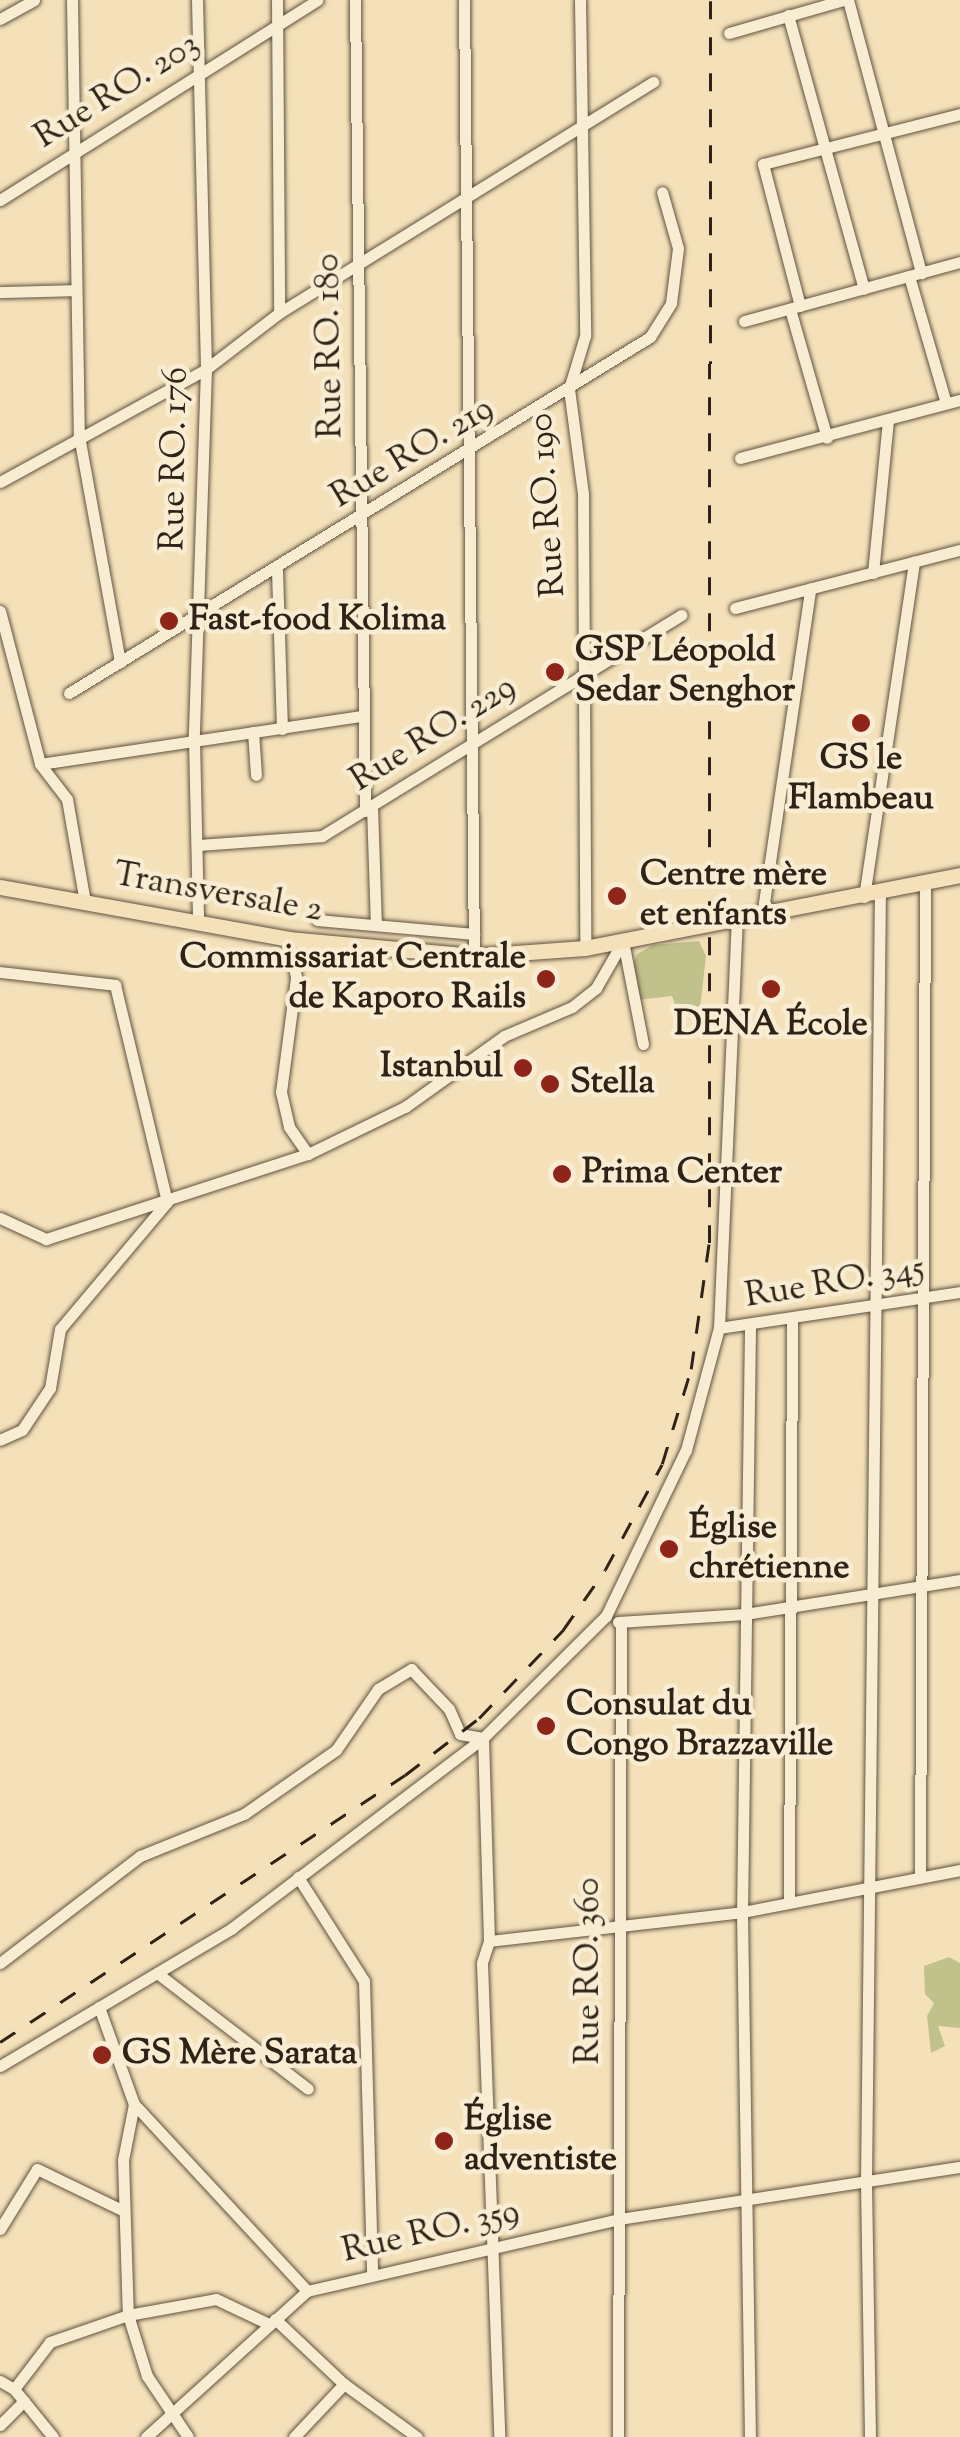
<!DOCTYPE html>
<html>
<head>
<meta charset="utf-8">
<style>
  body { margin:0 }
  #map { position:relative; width:960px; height:2437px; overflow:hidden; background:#f4e1b9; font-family:"Sorts Mill Goudy",serif }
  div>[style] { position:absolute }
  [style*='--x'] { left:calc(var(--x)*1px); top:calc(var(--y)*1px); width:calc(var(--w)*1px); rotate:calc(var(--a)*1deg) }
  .green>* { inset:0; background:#c1c18b }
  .roads { filter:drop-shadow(0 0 2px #605240) drop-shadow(0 0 2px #605240) }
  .minor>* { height:11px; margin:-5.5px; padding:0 5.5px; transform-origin:5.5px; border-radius:5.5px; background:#f8ecd2 }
  .major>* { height:15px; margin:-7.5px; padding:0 7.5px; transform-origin:7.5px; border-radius:7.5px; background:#f4e1b9 }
  .rail>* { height:2.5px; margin-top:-1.25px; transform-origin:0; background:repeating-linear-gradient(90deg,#2f2317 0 18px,transparent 0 36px) }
  .dots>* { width:28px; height:28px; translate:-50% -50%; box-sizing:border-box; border:5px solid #f8ecd2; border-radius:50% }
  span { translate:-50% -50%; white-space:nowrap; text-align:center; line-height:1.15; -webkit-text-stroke:9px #f8ecd2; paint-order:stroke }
  .street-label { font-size:35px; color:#2f2317 }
  .poi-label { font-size:35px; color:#2f2317; font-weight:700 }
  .left { translate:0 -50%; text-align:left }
  .right { translate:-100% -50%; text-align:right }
</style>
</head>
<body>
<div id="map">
  <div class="green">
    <div style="clip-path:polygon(699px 941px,706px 956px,699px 1017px,679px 1015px,672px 996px,637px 1000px,631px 972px,637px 954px,653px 945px)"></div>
    <div style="clip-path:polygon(949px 1957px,960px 1963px,960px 2028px,938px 2026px,945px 2046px,931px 2053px,927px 2016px,934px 2003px,925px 1994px,924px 1966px)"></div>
  </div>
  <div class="roads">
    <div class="minor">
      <div style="--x:72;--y:0;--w:436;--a:89.1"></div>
      <div style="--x:79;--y:436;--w:230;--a:79.7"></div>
      <div style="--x:197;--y:0;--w:369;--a:88.6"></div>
      <div style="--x:206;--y:369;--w:371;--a:91.9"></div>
      <div style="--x:194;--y:740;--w:180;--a:88.7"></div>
      <div style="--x:277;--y:0;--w:313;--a:89.6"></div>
      <div style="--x:355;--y:0;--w:811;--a:89.29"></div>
      <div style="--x:464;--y:0;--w:956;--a:89.4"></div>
      <div style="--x:580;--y:0;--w:336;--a:89.1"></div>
      <div style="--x:585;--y:336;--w:55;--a:106.8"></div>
      <div style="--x:569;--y:389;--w:106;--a:82.4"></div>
      <div style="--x:583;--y:494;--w:454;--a:89.7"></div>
      <div style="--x:848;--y:0;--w:283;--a:75"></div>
      <div style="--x:788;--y:15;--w:284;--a:74.5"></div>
      <div style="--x:0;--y:19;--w:39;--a:-29"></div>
      <div style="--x:729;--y:33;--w:119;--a:-16.1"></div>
      <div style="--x:0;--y:200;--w:375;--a:-32.2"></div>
      <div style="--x:909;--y:276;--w:132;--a:73.8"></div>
      <div style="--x:0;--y:292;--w:75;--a:-1.5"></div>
      <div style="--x:800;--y:306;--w:147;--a:-104.6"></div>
      <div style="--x:763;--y:164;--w:203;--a:-14.2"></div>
      <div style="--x:790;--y:309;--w:134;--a:74"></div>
      <div style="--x:744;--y:321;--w:224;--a:-15.3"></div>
      <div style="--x:740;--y:458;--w:228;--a:-14.8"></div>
      <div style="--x:0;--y:482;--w:235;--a:-28.7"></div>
      <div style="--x:206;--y:369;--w:92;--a:-37.5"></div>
      <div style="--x:279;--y:313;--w:440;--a:-31.7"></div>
      <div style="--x:277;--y:570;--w:159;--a:88.2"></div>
      <div style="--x:873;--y:573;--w:154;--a:-84.4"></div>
      <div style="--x:735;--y:608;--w:232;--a:-14.5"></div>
      <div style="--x:0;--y:611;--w:158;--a:75.3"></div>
      <div style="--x:40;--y:764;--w:44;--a:52.4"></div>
      <div style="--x:67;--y:799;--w:105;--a:80.1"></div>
      <div style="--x:69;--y:693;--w:681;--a:-31.5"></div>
      <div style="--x:650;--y:337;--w:40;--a:-58"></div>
      <div style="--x:671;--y:303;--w:55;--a:-82.7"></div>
      <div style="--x:678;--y:248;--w:58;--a:-105.9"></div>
      <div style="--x:253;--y:732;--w:43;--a:86"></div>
      <div style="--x:40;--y:764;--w:327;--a:-8.5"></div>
      <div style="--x:372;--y:806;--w:118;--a:88.1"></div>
      <div style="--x:197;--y:845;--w:125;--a:-4.1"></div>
      <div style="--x:322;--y:836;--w:422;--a:-31.6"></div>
      <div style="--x:864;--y:897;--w:339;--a:-81.5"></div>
      <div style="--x:762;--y:916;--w:331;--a:-81.6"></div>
      <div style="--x:317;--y:920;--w:158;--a:5.1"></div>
      <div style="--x:288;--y:939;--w:40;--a:78"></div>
      <div style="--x:296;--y:978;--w:115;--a:97.5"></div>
      <div style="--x:281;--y:1092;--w:36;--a:77"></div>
      <div style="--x:289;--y:1127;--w:33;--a:55"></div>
      <div style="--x:0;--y:972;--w:116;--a:6.4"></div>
      <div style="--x:115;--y:985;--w:223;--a:76.5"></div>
      <div style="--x:167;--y:1202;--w:166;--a:130.1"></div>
      <div style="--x:60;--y:1329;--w:60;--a:99.6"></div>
      <div style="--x:50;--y:1388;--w:50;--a:123.7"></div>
      <div style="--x:22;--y:1430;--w:24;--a:156"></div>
      <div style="--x:0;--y:1218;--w:51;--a:24.5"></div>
      <div style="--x:46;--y:1239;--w:275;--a:-18"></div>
      <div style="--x:308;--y:1154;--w:108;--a:-25.9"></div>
      <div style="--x:405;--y:1107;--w:122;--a:-35.6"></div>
      <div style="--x:504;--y:1036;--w:74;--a:-23.1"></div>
      <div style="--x:572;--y:1007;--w:31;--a:-38"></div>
      <div style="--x:596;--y:988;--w:54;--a:-60.1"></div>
      <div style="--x:623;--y:941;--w:105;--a:79"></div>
      <div style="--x:719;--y:1328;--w:244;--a:-8.5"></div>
      <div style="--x:750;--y:1328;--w:584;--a:90.78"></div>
      <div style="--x:742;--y:1912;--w:525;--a:89.13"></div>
      <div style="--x:618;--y:1622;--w:127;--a:-3.6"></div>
      <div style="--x:745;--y:1614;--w:218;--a:-9"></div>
      <div style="--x:920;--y:1876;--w:991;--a:-89.71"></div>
      <div style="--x:298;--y:1877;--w:123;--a:57.6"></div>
      <div style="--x:364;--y:1981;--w:294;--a:88.4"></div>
      <div style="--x:789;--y:1902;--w:580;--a:-89.7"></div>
      <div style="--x:489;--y:1941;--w:255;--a:-6.5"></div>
      <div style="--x:742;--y:1912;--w:222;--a:-10.9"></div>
      <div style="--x:0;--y:1963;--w:176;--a:-37.4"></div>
      <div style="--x:140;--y:1856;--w:112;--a:-22"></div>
      <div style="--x:244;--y:1814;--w:112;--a:-34.8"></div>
      <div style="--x:336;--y:1750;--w:74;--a:-55.5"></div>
      <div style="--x:378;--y:1689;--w:39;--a:-31"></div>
      <div style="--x:411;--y:1669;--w:55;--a:46.5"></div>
      <div style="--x:449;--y:1709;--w:27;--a:66"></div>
      <div style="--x:460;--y:1734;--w:23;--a:10"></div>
      <div style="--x:483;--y:1738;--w:203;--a:88.3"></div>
      <div style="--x:489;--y:1941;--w:23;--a:108"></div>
      <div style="--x:482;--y:1963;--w:474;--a:87.9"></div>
      <div style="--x:157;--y:1973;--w:190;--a:37.5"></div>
      <div style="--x:99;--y:2007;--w:103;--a:70.2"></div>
      <div style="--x:134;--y:2104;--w:57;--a:101.1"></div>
      <div style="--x:123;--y:2160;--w:155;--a:88.2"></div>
      <div style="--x:128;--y:2315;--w:64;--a:72.7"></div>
      <div style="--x:147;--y:2376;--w:73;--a:56.1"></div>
      <div style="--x:0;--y:2066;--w:270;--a:-30.7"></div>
      <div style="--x:232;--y:1928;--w:315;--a:-37.1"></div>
      <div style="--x:483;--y:1738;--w:173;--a:-44.8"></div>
      <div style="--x:606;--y:1616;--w:184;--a:-64.3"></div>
      <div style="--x:686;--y:1450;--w:126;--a:-74.9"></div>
      <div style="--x:719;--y:1328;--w:407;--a:-87.5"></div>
      <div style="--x:134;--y:2104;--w:255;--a:47.2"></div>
      <div style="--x:0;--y:2229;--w:70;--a:-58.3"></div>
      <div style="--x:37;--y:2169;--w:94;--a:25.8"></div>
      <div style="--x:275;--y:2319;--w:95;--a:43.3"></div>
      <div style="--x:344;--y:2384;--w:90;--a:36"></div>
      <div style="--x:0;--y:2381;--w:16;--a:30"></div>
      <div style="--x:0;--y:2425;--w:34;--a:-45"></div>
      <div style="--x:53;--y:2437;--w:62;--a:-129.1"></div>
      <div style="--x:14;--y:2389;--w:59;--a:-52.5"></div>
      <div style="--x:50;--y:2342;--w:83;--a:-19.1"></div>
      <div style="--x:128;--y:2315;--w:89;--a:-10.3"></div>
      <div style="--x:216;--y:2299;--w:59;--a:25.3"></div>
      <div style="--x:146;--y:2437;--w:217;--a:-42.2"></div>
      <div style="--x:307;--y:2291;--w:320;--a:-13"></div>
      <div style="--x:619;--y:2219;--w:345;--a:-8.7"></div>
      <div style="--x:294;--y:2437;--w:73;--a:-46.7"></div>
      <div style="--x:618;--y:2437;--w:813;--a:-89.79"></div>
      <div style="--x:870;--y:2437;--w:255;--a:-90.9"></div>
      <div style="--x:866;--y:2182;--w:1288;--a:-89.38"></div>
    </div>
    <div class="major">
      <div style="--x:0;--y:887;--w:293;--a:10.2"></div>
      <div style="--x:288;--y:939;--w:187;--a:5.2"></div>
      <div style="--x:474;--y:956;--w:111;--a:-4.1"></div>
      <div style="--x:585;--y:948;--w:382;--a:-11"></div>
    </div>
  </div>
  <div class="rail">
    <div style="--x:0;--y:2042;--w:485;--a:-33.4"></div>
    <div style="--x:405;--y:1775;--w:93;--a:-37.6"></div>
    <div style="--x:479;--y:1718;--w:122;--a:-46.3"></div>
    <div style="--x:563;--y:1630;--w:73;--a:-55"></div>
    <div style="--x:605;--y:1570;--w:120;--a:-61.7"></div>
    <div style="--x:662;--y:1464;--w:99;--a:-73"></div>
    <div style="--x:691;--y:1369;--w:127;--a:-81.9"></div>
    <div style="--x:709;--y:1243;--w:1243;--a:-89.95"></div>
  </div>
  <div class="dots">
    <div style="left:169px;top:621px;background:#8f2418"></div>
    <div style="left:555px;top:672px;background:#8f2418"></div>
    <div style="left:861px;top:723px;background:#8f2418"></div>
    <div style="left:617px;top:896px;background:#8f2418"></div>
    <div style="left:546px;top:979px;background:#8f2418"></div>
    <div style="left:771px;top:989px;background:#8f2418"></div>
    <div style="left:523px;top:1068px;background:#8f2418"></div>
    <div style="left:550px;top:1084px;background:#8f2418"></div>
    <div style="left:562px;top:1174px;background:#8f2418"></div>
    <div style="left:669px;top:1549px;background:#8f2418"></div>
    <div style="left:546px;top:1726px;background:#8f2418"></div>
    <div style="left:102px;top:2055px;background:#8f2418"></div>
    <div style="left:444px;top:2141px;background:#8f2418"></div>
  </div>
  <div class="street-label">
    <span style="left:118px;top:92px;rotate:-32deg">Rue RO. 203</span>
    <span style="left:331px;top:346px;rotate:-91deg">Rue RO. 180</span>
    <span style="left:413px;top:454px;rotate:-31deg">Rue RO. 219</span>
    <span style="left:176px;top:459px;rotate:-89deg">Rue RO. 176</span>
    <span style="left:549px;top:505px;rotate:-94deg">Rue RO. 190</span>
    <span style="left:434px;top:735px;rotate:-32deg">Rue RO. 229</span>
    <span style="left:218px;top:894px;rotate:10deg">Transversale 2</span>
    <span style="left:835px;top:1284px;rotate:-9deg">Rue RO. 345</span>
    <span style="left:590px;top:1971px;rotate:-90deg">Rue RO. 360</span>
    <span style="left:431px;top:2233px;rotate:-13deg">Rue RO. 359</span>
  </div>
  <div class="poi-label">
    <span class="left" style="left:189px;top:621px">Fast-food Kolima</span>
    <span class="left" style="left:575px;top:672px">GSP Léopold<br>Sedar Senghor</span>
    <span style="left:861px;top:780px">GS le<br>Flambeau</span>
    <span class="left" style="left:640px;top:896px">Centre mère<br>et enfants</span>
    <span class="right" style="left:526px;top:979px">Commissariat Centrale<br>de Kaporo Rails</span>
    <span style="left:771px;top:1026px">DENA École</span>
    <span class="right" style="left:503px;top:1068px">Istanbul</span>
    <span class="left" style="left:570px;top:1084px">Stella</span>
    <span class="left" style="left:582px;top:1174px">Prima Center</span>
    <span class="left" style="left:689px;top:1549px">Église<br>chrétienne</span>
    <span class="left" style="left:566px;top:1726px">Consulat du<br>Congo Brazzaville</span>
    <span class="left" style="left:122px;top:2055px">GS Mère Sarata</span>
    <span class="left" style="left:464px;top:2141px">Église<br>adventiste</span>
  </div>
</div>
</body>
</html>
